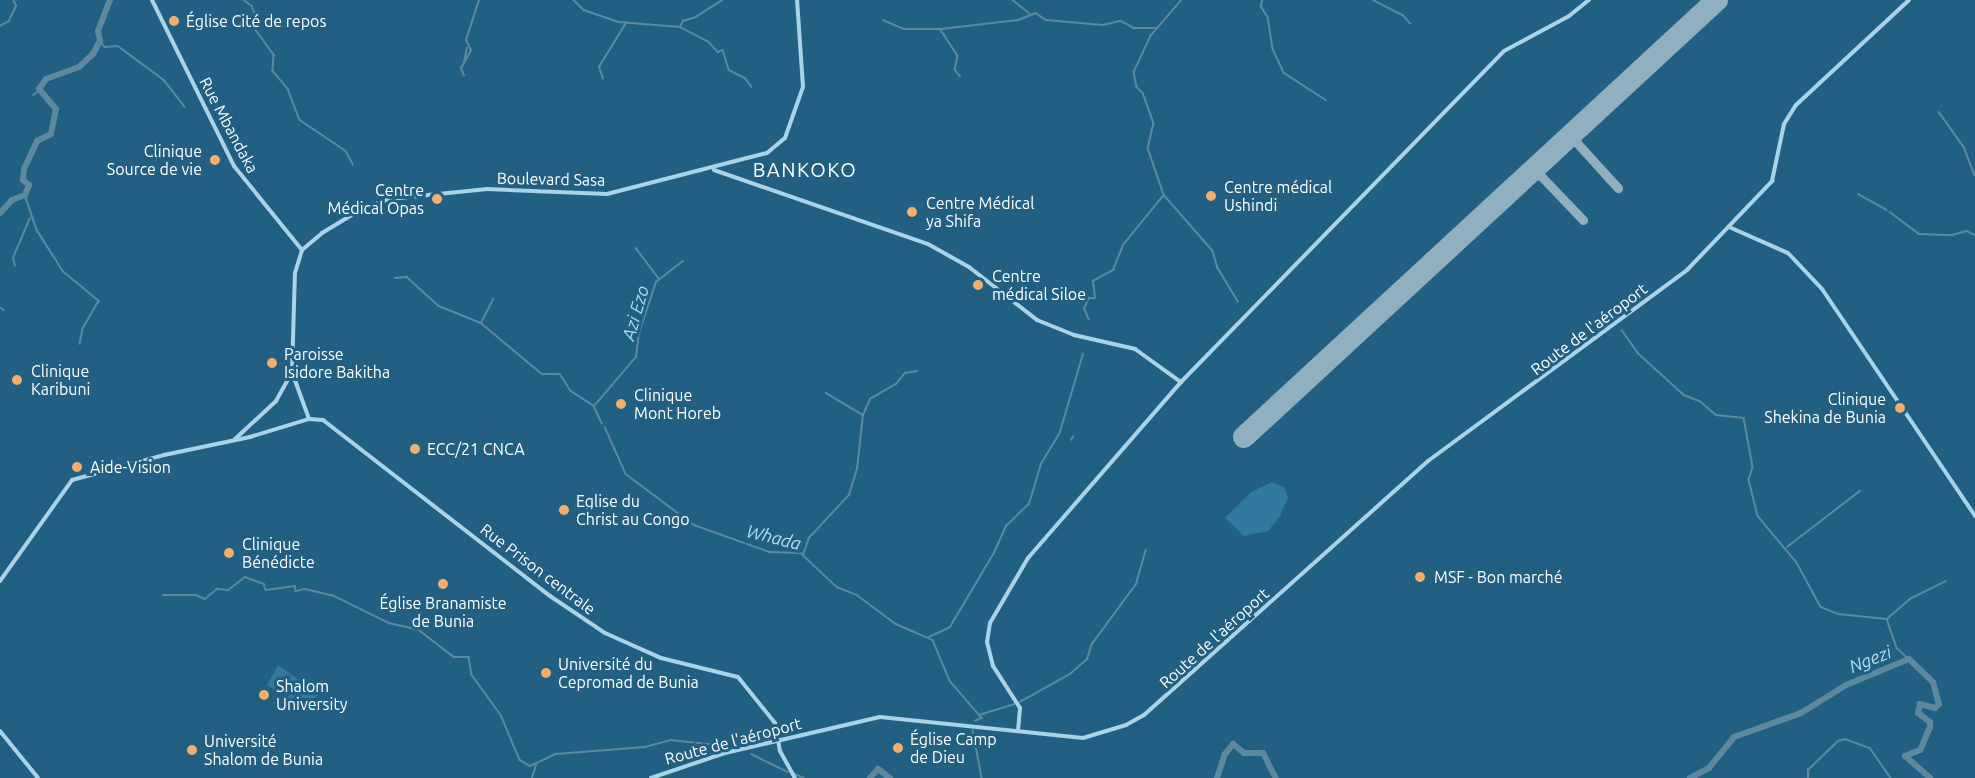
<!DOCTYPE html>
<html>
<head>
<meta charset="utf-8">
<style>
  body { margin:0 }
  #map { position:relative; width:1975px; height:778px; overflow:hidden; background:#216082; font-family:Ubuntu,sans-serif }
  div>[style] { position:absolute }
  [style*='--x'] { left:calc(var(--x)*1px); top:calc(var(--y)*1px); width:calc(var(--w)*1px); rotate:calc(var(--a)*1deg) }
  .green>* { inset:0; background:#317a9e }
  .stream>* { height:1.5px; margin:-0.75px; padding:0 0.75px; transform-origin:0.75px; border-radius:0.75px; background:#5d89a0 }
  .river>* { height:6px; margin:-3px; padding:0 3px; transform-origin:3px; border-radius:3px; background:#5d89a0 }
  .taxiway>* { height:9px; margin:-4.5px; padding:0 4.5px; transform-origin:4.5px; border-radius:4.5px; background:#90b0c0 }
  .runway>* { height:22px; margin:-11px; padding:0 11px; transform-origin:11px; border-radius:11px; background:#90b0c0 }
  .tertiary>* { height:4px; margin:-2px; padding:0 2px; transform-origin:2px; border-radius:2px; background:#a8d3e8 }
  .dots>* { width:16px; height:16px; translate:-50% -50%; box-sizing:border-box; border:3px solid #216082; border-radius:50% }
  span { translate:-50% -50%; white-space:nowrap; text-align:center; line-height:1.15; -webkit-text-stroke:6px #216082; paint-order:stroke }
  .poi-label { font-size:16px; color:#fff }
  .left { translate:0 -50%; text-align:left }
  .right { translate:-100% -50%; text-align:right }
  .street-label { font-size:16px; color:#fff }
  .water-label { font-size:18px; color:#b4dcf0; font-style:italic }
  .quarter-label { font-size:20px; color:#fff; letter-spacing:1.5px }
</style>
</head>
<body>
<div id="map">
  <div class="green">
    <div style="clip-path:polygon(1272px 482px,1284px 487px,1288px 497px,1280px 516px,1268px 531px,1244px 536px,1225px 518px,1251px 492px)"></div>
    <div style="clip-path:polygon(278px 665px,319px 694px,304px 708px,267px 685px)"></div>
  </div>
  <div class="stream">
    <div style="--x:244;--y:0;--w:10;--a:37"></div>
    <div style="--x:252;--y:6;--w:11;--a:68"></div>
    <div style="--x:256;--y:16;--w:10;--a:107"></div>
    <div style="--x:253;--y:26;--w:36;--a:54"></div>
    <div style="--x:274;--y:55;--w:16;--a:94"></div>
    <div style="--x:273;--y:71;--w:23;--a:50"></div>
    <div style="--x:288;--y:89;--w:33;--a:69"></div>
    <div style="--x:300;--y:120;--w:55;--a:34"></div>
    <div style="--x:346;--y:151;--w:15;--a:62"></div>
    <div style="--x:574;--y:0;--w:14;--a:45"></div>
    <div style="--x:584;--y:10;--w:37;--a:19"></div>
    <div style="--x:619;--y:22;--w:61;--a:4.7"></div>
    <div style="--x:680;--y:27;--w:31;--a:27"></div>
    <div style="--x:708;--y:41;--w:15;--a:48"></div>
    <div style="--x:718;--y:52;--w:5;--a:-22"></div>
    <div style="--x:723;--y:50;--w:21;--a:73"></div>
    <div style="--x:729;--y:70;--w:18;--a:27"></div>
    <div style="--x:745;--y:78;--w:11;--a:52"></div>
    <div style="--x:1013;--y:0;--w:21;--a:39"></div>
    <div style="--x:1182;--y:0;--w:48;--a:130.7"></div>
    <div style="--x:1151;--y:36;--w:40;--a:115"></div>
    <div style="--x:1134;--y:72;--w:15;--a:79"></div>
    <div style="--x:1137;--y:87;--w:8;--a:45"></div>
    <div style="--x:1143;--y:93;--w:32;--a:70"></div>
    <div style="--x:1154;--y:123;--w:26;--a:103"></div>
    <div style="--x:1148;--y:148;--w:50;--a:71.2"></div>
    <div style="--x:1164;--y:195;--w:74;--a:48.8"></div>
    <div style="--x:1213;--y:251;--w:18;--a:74"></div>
    <div style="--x:1218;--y:268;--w:39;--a:59"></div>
    <div style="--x:1263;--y:0;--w:6;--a:108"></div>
    <div style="--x:1261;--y:6;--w:13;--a:58"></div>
    <div style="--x:1268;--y:17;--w:32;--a:81"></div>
    <div style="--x:1273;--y:49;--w:26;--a:65"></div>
    <div style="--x:1284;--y:73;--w:50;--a:32.7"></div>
    <div style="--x:1373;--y:0;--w:34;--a:27"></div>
    <div style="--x:1403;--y:15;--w:11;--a:49"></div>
    <div style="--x:883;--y:20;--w:23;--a:23"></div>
    <div style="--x:904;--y:29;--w:37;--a:0"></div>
    <div style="--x:941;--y:29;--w:78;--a:-6.7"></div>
    <div style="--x:1018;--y:20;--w:19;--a:-21"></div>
    <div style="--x:1036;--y:13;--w:12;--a:35"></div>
    <div style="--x:1046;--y:20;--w:57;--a:5"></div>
    <div style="--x:1103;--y:25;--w:18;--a:-13"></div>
    <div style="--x:1121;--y:21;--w:15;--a:28"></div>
    <div style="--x:1134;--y:28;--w:23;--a:0"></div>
    <div style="--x:0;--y:26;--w:10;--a:-29"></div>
    <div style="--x:9;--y:21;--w:17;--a:-65"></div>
    <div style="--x:16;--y:6;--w:7;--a:-117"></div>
    <div style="--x:680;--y:27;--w:7;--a:-63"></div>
    <div style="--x:683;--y:21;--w:14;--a:-17"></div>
    <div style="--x:696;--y:17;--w:31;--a:-33"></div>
    <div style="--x:941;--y:30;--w:31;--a:57"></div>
    <div style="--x:958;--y:56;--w:14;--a:102"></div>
    <div style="--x:955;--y:70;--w:8;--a:50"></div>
    <div style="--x:100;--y:41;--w:8;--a:50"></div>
    <div style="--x:105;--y:47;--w:13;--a:-4"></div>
    <div style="--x:118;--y:46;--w:57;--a:36.5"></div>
    <div style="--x:164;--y:80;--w:34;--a:52"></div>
    <div style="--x:464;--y:63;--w:15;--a:-79"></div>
    <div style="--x:464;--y:76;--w:9;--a:-111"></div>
    <div style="--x:461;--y:68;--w:20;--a:-60"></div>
    <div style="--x:471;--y:51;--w:12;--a:-114"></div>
    <div style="--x:466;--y:40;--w:42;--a:-72"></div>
    <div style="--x:603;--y:79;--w:13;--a:-108"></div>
    <div style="--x:599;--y:67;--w:52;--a:-58.5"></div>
    <div style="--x:33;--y:95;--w:7;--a:-34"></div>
    <div style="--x:1939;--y:112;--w:43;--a:54.5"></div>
    <div style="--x:1964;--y:147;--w:30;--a:69"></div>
    <div style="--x:1858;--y:194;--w:33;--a:29"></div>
    <div style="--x:25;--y:195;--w:37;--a:71"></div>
    <div style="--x:37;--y:230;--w:49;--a:57.6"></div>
    <div style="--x:63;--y:271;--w:47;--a:39.8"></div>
    <div style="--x:99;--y:301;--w:32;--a:120"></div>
    <div style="--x:83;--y:329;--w:15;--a:101"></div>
    <div style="--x:1890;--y:212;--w:36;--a:37"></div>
    <div style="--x:1919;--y:234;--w:33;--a:2"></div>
    <div style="--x:1952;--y:235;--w:16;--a:-15"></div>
    <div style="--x:1967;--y:231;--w:9;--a:27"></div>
    <div style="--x:636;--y:248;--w:38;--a:53"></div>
    <div style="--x:15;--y:266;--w:8;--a:-104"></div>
    <div style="--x:13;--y:258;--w:43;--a:-67"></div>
    <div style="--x:395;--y:278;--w:12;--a:-5"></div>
    <div style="--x:407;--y:277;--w:43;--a:42.2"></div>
    <div style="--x:439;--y:306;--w:45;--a:22"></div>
    <div style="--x:481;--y:323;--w:80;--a:39.9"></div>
    <div style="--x:542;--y:374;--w:18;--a:0"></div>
    <div style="--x:560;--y:374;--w:20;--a:57"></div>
    <div style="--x:571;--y:391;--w:27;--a:33"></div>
    <div style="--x:594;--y:406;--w:19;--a:65"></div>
    <div style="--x:0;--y:307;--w:5;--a:37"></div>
    <div style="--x:1089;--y:320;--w:12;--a:-114"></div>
    <div style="--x:1084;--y:309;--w:12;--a:-66"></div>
    <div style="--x:1089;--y:298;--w:6;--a:0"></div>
    <div style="--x:1095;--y:298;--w:17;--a:-97"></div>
    <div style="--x:1093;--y:281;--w:23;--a:-29"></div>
    <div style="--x:1113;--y:270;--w:27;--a:-68"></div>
    <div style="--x:1123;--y:245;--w:63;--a:-50.8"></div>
    <div style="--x:481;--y:323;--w:27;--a:-63"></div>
    <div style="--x:1622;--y:330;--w:29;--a:55"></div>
    <div style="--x:1639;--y:354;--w:61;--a:42.3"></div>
    <div style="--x:1684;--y:395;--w:17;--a:21"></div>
    <div style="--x:1700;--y:401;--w:21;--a:41"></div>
    <div style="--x:1716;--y:415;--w:28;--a:6"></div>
    <div style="--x:1744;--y:418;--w:50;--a:79.6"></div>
    <div style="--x:1753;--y:467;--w:14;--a:107"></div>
    <div style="--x:1749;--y:480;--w:37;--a:76"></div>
    <div style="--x:1758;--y:516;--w:61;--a:50.3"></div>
    <div style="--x:1797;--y:563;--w:50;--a:61.4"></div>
    <div style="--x:1821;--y:607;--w:18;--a:22"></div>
    <div style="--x:1838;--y:614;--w:49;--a:5.8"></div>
    <div style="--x:1887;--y:619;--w:31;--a:71"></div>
    <div style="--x:1897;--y:648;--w:16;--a:43"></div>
    <div style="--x:826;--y:393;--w:43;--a:30.7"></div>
    <div style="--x:595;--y:405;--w:63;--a:-49.5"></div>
    <div style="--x:636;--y:357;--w:24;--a:-83"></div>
    <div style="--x:639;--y:333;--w:54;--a:-71.6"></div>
    <div style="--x:656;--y:282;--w:34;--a:-38"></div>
    <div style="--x:605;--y:427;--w:51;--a:65.9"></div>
    <div style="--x:626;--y:474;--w:85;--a:36.9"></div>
    <div style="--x:694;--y:525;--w:81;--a:19.6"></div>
    <div style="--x:770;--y:552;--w:31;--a:2"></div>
    <div style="--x:801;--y:553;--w:50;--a:43.4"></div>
    <div style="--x:837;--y:587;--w:22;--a:22"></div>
    <div style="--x:857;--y:595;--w:49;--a:36.6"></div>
    <div style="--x:896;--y:624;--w:40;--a:23.4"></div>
    <div style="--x:933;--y:640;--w:44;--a:67.5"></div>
    <div style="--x:950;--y:681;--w:49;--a:49.1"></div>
    <div style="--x:982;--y:718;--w:7;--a:153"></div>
    <div style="--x:1071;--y:440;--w:4;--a:-56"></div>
    <div style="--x:1787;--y:547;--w:92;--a:-37.5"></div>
    <div style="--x:803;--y:555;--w:18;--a:-71"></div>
    <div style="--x:809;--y:538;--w:59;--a:-47.1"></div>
    <div style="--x:849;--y:495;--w:27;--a:-73"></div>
    <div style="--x:857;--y:469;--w:54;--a:-83.7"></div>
    <div style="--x:863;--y:415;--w:17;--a:-66"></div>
    <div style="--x:870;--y:399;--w:30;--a:-30"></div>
    <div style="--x:896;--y:384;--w:14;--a:-51"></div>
    <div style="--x:905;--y:373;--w:12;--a:-9"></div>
    <div style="--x:163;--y:595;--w:33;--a:0"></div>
    <div style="--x:196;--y:595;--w:10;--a:24"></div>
    <div style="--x:205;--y:599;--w:16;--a:-40"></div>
    <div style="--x:217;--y:589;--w:11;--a:5"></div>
    <div style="--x:228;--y:590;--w:21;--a:-37"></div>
    <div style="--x:245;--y:577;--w:20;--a:20"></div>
    <div style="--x:264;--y:584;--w:6;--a:72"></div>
    <div style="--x:266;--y:590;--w:29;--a:-8"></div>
    <div style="--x:295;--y:586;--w:5;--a:79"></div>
    <div style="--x:296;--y:591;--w:9;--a:-13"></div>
    <div style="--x:305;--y:589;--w:28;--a:13"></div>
    <div style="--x:332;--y:595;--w:64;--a:26.2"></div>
    <div style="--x:389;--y:623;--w:31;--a:13"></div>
    <div style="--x:419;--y:630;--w:44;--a:37.6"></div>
    <div style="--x:454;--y:657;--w:15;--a:0"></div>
    <div style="--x:469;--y:657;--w:18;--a:81"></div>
    <div style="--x:472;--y:675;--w:49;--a:54.1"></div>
    <div style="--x:501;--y:715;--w:49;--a:67.1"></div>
    <div style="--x:520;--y:760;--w:12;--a:31"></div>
    <div style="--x:530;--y:766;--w:29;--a:-25"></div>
    <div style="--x:556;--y:754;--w:89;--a:-4.5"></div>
    <div style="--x:645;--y:747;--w:27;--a:-15"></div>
    <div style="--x:671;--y:740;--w:45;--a:6.3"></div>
    <div style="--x:716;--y:745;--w:26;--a:-4"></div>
    <div style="--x:742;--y:743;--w:5;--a:37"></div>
    <div style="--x:1887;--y:619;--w:30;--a:-41"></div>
    <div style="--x:1910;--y:599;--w:40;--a:-26.6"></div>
    <div style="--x:929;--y:637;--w:23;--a:-25"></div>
    <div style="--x:950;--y:627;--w:86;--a:-59.3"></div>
    <div style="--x:994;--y:553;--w:30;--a:-66"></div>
    <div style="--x:1006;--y:526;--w:32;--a:-44"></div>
    <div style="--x:1029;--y:504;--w:42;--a:-73.3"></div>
    <div style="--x:1041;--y:464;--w:37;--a:-59"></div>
    <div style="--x:1060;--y:432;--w:81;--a:-73.6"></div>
    <div style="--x:1020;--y:702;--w:57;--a:-29.2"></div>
    <div style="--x:1070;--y:674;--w:23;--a:-41"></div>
    <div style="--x:1087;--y:659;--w:16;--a:-72"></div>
    <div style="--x:1092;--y:644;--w:74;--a:-53.7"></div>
    <div style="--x:1136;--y:584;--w:35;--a:-74"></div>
    <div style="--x:979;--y:715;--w:37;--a:-17"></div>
    <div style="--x:973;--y:730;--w:49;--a:79.4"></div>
    <div style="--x:751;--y:754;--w:41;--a:25.9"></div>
    <div style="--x:795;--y:774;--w:10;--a:24"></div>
    <div style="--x:532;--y:778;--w:14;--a:-73"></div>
    <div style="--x:1808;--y:778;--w:8;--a:-90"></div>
    <div style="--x:1808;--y:770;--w:42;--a:-44"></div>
    <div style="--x:1838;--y:741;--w:7;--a:-16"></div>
    <div style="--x:1845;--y:739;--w:27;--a:20"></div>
    <div style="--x:1870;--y:748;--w:37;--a:55"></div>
  </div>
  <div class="river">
    <div style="--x:0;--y:213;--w:18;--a:-47"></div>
    <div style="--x:12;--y:200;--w:14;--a:-21"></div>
    <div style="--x:25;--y:195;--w:11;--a:-68"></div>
    <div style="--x:29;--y:185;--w:8;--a:-140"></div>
    <div style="--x:23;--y:180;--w:11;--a:-85"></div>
    <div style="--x:24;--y:169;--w:31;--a:-65"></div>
    <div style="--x:37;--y:141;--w:16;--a:-27"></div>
    <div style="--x:51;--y:134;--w:25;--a:-79"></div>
    <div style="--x:56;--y:109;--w:26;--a:-130"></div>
    <div style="--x:39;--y:89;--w:12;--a:-55"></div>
    <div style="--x:46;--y:79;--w:35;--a:-20"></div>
    <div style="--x:79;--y:67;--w:19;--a:-43"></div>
    <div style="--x:93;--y:54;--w:15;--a:-62"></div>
    <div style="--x:100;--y:41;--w:10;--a:-101"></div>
    <div style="--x:98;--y:31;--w:33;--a:-69"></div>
    <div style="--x:870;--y:778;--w:12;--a:-48"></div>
    <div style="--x:878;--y:769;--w:15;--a:37"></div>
    <div style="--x:1217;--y:778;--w:25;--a:-72"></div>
    <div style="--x:1225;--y:754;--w:13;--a:-51"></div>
    <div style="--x:1233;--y:744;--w:14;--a:39"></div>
    <div style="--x:1244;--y:753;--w:19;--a:0"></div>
    <div style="--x:1263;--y:753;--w:28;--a:63"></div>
    <div style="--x:1690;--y:778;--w:21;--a:-28"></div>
    <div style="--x:1709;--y:768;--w:40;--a:-51"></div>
    <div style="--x:1734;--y:737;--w:71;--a:-19.7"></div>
    <div style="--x:1801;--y:713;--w:53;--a:-31.9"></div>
    <div style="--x:1846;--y:685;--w:68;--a:-22.4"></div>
    <div style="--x:1909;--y:659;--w:33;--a:44"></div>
    <div style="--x:1933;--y:682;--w:23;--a:75"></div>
    <div style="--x:1939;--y:704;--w:6;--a:135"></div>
    <div style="--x:1935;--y:708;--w:16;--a:-165"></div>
    <div style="--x:1920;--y:704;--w:9;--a:103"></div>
    <div style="--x:1918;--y:713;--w:15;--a:37"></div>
    <div style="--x:1930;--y:722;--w:5;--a:90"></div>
    <div style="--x:1930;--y:727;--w:25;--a:113"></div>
    <div style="--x:1920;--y:750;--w:16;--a:158"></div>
    <div style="--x:1905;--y:756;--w:33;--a:41"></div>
  </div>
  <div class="taxiway">
    <div style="--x:1575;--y:132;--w:11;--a:80"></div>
    <div style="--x:1577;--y:143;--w:61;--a:47.7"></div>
    <div style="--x:1531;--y:173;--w:10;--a:17"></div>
    <div style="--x:1541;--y:176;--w:61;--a:46.3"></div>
  </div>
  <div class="runway">
    <div style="--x:1244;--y:437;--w:644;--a:-42.73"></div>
  </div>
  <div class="tertiary">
    <div style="--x:152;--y:0;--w:185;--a:63.7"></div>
    <div style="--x:234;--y:166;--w:108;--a:51"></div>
    <div style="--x:714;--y:170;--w:226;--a:19.1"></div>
    <div style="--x:928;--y:244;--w:47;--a:29.3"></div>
    <div style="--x:969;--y:267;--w:86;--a:37.9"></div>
    <div style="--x:1037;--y:320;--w:40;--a:22"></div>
    <div style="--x:1074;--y:335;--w:63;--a:12.9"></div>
    <div style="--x:1135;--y:349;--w:57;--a:35.7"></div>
    <div style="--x:1729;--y:227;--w:64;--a:23.8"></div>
    <div style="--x:1788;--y:253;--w:50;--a:46.6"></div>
    <div style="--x:1822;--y:289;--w:274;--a:56"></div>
    <div style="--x:292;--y:372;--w:50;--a:70.1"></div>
    <div style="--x:235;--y:439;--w:56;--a:-42.8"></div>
    <div style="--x:276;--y:401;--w:33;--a:-61"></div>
    <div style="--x:292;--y:372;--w:99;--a:-88.3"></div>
    <div style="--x:295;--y:273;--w:24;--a:-73"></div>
    <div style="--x:302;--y:250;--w:26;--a:-40"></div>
    <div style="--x:322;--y:233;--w:44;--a:-31.2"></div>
    <div style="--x:360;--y:210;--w:31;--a:-21"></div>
    <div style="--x:389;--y:199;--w:99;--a:-5.8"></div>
    <div style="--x:487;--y:189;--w:120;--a:2.4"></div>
    <div style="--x:607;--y:194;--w:165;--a:-14.4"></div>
    <div style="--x:767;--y:153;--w:23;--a:-40"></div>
    <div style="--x:785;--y:138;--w:54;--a:-70.6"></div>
    <div style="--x:803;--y:87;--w:87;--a:-93.9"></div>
    <div style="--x:0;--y:581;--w:124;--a:-54.5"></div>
    <div style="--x:72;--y:480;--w:95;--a:-15.2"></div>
    <div style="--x:164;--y:455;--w:88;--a:-11.8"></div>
    <div style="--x:250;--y:437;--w:62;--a:-17"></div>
    <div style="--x:309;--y:419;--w:14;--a:4"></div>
    <div style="--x:323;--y:420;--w:287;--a:37.8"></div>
    <div style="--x:550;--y:596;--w:66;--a:33.9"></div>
    <div style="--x:605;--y:633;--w:61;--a:24.1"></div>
    <div style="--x:661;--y:658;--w:79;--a:13.9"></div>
    <div style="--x:738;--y:677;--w:59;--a:51.2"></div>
    <div style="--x:775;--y:723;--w:28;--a:80"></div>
    <div style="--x:780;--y:751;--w:31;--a:61"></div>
    <div style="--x:0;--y:731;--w:60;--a:51"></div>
    <div style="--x:1018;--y:731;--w:23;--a:-85"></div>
    <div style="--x:1020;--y:708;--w:50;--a:-122.7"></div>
    <div style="--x:993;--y:666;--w:25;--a:-104"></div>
    <div style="--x:987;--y:642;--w:19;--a:-81"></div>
    <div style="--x:990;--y:623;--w:75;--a:-59.7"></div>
    <div style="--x:1028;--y:558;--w:233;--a:-49"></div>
    <div style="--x:1181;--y:382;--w:462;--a:-45.7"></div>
    <div style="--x:1504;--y:51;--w:74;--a:-28.3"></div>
    <div style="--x:1569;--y:16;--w:26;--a:-39"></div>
    <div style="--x:651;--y:778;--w:78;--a:-18.7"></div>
    <div style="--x:725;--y:753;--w:159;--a:-13.1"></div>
    <div style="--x:880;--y:717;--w:204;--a:5.9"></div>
    <div style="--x:1083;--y:738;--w:45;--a:-16.8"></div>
    <div style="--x:1126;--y:725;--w:21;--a:-29"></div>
    <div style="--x:1144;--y:715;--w:381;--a:-41.8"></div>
    <div style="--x:1428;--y:461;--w:323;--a:-36.4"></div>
    <div style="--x:1688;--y:269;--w:122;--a:-46.3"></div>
    <div style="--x:1772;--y:181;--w:58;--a:-78.1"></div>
    <div style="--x:1784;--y:124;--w:22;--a:-58"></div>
    <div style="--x:1796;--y:105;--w:154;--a:-42.9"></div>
  </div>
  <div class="dots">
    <div style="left:174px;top:21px;background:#f4ae6a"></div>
    <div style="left:215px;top:160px;background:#f4ae6a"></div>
    <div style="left:1211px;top:196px;background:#f4ae6a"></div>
    <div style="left:437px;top:199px;background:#f4ae6a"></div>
    <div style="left:912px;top:212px;background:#f4ae6a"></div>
    <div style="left:978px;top:285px;background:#f4ae6a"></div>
    <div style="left:272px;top:363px;background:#f4ae6a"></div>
    <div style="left:17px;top:380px;background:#f4ae6a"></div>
    <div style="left:621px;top:404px;background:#f4ae6a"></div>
    <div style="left:1900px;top:408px;background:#f4ae6a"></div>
    <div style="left:415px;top:449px;background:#f4ae6a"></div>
    <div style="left:77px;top:467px;background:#f4ae6a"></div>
    <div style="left:564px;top:510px;background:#f4ae6a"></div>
    <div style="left:229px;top:553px;background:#f4ae6a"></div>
    <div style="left:1420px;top:577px;background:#f4ae6a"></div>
    <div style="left:443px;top:584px;background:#f4ae6a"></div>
    <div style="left:546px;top:673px;background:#f4ae6a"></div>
    <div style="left:264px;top:695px;background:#f4ae6a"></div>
    <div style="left:898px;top:748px;background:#f4ae6a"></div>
    <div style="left:192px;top:750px;background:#f4ae6a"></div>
  </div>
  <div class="poi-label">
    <span class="left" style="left:186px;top:21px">Église Cité de repos</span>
    <span class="right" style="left:202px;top:160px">Clinique<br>Source de vie</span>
    <span class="left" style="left:1224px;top:196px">Centre médical<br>Ushindi</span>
    <span class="right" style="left:424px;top:199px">Centre<br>Médical Opas</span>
    <span class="left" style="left:926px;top:212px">Centre Médical<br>ya Shifa</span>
    <span class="left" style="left:992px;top:285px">Centre<br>médical Siloe</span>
    <span class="left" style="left:284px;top:363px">Paroisse<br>Isidore Bakitha</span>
    <span class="left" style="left:31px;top:380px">Clinique<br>Karibuni</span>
    <span class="left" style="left:634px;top:404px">Clinique<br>Mont Horeb</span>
    <span class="right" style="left:1886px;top:408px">Clinique<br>Shekina de Bunia</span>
    <span class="left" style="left:427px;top:449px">ECC/21 CNCA</span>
    <span class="left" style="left:90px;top:467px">Aide-Vision</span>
    <span class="left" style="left:576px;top:510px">Eglise du<br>Christ au Congo</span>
    <span class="left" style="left:242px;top:553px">Clinique<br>Bénédicte</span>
    <span class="left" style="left:1434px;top:577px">MSF - Bon marché</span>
    <span style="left:443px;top:612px">Église Branamiste<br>de Bunia</span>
    <span class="left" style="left:558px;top:673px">Université du<br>Cepromad de Bunia</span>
    <span class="left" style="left:276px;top:695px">Shalom<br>University</span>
    <span class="left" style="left:910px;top:748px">Église Camp<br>de Dieu</span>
    <span class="left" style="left:204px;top:750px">Université<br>Shalom de Bunia</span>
  </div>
  <div class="street-label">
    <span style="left:229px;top:125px;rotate:62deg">Rue Mbandaka</span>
    <span style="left:551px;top:179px;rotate:1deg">Boulevard Sasa</span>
    <span style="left:1589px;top:329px;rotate:-37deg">Route de l'aéroport</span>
    <span style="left:538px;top:569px;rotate:37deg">Rue Prison centrale</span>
    <span style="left:1214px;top:638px;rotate:-42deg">Route de l'aéroport</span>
    <span style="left:733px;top:741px;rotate:-15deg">Route de l'aéroport</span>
  </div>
  <div class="water-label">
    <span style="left:635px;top:313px;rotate:-74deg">Azi Ezo</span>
    <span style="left:774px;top:537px;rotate:14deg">Whada</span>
    <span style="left:1870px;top:659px;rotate:-22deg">Ngezi</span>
  </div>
  <div class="quarter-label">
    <span style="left:805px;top:169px">BANKOKO</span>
  </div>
</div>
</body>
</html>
